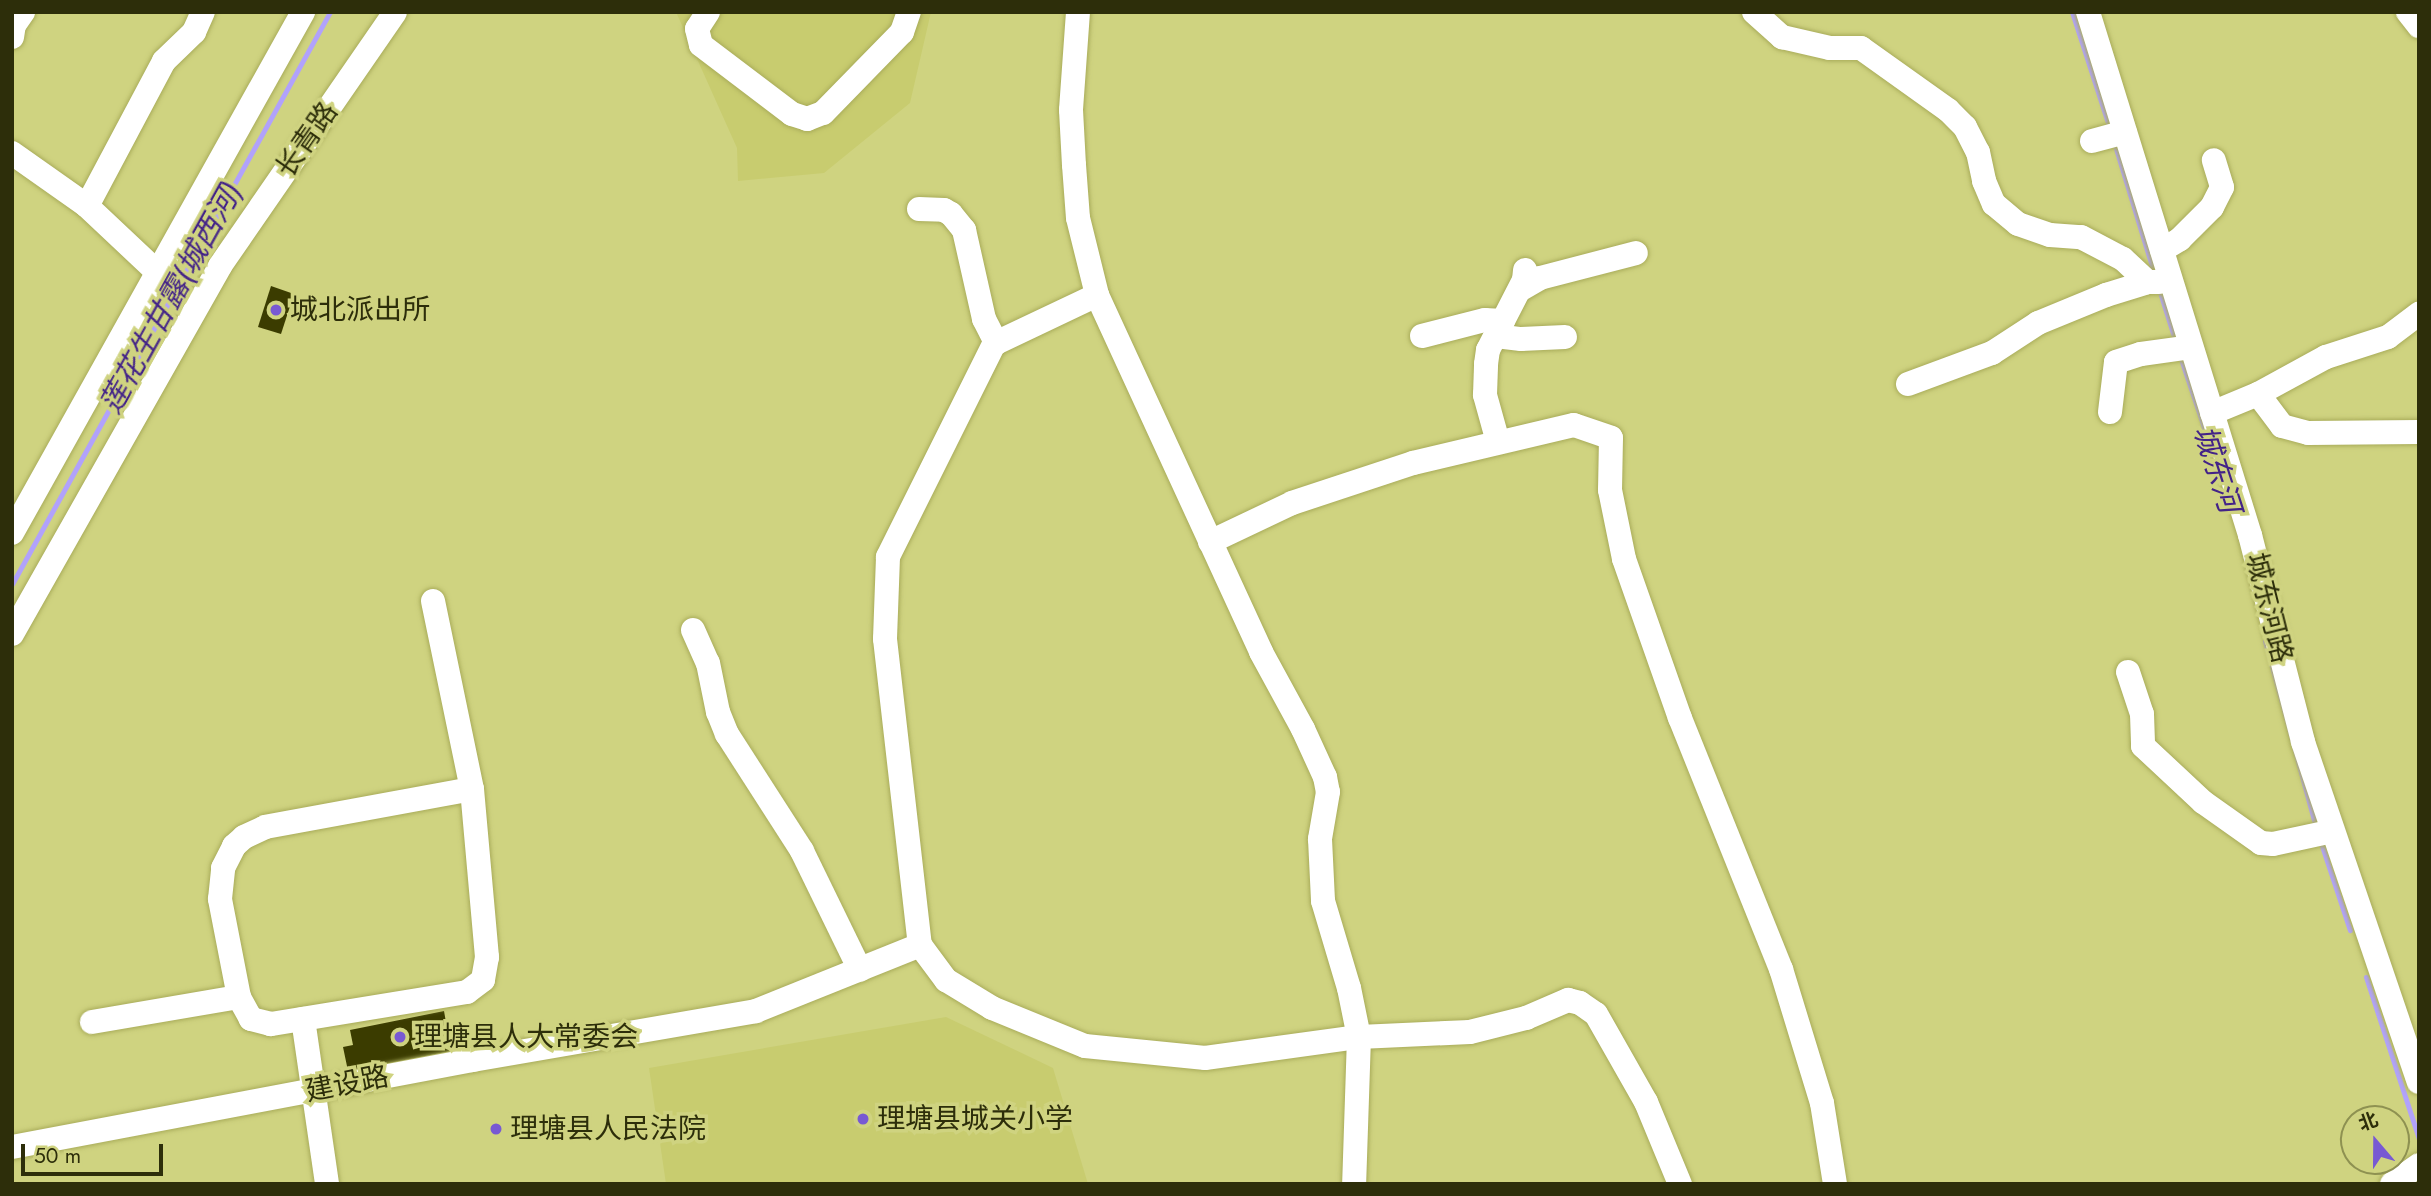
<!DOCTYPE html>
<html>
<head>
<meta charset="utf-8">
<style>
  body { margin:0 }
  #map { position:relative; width:2431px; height:1196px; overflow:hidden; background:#cfd380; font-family:Jost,"Noto Sans SC",sans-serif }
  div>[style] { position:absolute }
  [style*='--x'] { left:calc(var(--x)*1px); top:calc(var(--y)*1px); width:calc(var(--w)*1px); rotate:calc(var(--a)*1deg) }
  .built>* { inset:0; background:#c8cc6f }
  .stream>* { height:5px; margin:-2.5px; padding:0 2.5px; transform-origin:2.5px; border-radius:2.5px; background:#b1a2fb }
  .building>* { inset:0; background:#3b3c00 }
  .roads { filter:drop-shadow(0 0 2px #a9ac5a) drop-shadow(0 0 2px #a9ac5a) }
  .minor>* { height:24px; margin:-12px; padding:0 12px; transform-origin:12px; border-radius:12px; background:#fff }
  .dots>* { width:19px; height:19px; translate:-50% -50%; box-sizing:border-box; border:4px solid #cfd380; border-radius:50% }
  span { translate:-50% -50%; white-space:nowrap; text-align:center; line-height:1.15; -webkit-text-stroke:7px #cfd380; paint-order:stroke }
  .street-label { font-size:28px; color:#2d2e0a }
  .poi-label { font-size:28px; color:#2d2e0a }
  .left { translate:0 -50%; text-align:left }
  .water-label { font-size:30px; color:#432388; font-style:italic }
  .frame { position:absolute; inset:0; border:14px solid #2d2e0a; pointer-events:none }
  .north { position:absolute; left:2340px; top:1105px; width:70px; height:70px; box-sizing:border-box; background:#cfd380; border:2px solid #8e9151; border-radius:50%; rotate:340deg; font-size:19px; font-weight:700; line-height:28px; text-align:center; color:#2d2e0a }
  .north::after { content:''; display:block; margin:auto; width:24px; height:32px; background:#7859d3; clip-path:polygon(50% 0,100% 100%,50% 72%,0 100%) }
  .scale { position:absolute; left:21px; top:1144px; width:142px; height:32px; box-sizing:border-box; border:4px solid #2d2e0a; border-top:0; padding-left:9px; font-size:21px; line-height:24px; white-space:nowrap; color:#2d2e0a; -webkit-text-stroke:5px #cfd380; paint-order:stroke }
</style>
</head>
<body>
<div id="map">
  <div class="built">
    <div style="clip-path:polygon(676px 12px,931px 12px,910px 103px,824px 173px,738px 181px,737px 148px)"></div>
    <div style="clip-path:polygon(946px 1017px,1053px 1068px,1088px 1184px,666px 1184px,649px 1068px)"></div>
  </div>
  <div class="stream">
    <div style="--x:2072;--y:12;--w:123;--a:72"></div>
    <div style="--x:2114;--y:142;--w:140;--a:73"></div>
    <div style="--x:2159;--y:289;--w:57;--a:72.5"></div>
    <div style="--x:2180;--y:356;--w:88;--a:71.4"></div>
    <div style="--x:12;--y:584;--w:654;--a:-60.93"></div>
    <div style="--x:2265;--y:641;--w:193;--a:74.7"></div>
    <div style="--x:2320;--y:840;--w:95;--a:71.6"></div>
    <div style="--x:2366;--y:977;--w:170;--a:71.9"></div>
  </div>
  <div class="building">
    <div style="clip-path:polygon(271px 286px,294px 294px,281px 334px,258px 327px)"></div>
    <div style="clip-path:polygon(444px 1011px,451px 1051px,348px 1071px,343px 1047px,353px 1045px,350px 1030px)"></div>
  </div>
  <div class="roads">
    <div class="minor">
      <div style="--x:708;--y:12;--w:20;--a:123"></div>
      <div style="--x:697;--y:29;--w:16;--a:76"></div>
      <div style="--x:701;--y:45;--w:114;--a:37.2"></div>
      <div style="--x:792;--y:114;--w:16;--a:18"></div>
      <div style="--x:807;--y:119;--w:17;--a:-21"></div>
      <div style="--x:823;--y:113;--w:113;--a:-45.7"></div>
      <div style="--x:902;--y:32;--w:21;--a:-71"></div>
      <div style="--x:1078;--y:12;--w:98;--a:94.1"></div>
      <div style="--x:1071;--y:110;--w:55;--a:86.9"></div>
      <div style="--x:1074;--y:165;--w:53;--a:85.7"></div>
      <div style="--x:1078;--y:218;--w:79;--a:76.1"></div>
      <div style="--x:1097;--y:295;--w:393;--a:65.3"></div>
      <div style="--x:1261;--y:652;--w:88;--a:61.4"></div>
      <div style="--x:1303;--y:729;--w:53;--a:65.4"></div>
      <div style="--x:1325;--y:777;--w:15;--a:79"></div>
      <div style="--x:1328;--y:792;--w:48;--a:99.7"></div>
      <div style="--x:1320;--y:839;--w:62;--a:87.2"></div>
      <div style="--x:1323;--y:901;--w:91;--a:73.4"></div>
      <div style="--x:1349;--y:988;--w:50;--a:78.5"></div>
      <div style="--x:1359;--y:1037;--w:147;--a:91.9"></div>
      <div style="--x:1754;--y:12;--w:38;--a:42"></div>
      <div style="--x:1782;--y:37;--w:49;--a:12.9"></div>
      <div style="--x:1830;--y:48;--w:31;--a:0"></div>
      <div style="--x:1861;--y:48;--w:107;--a:35.5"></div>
      <div style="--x:1948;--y:110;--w:24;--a:45"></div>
      <div style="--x:1965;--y:127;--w:28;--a:63"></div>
      <div style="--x:1978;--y:152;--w:30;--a:78"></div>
      <div style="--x:1984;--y:181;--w:25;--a:67"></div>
      <div style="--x:1994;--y:204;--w:31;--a:40"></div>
      <div style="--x:2018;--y:224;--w:34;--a:19"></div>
      <div style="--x:2050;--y:235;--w:31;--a:4"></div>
      <div style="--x:2081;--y:237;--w:47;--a:27.6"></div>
      <div style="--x:2123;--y:259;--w:34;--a:43"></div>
      <div style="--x:2088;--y:12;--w:548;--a:72.79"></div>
      <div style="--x:2250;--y:535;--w:214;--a:75.6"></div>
      <div style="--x:2303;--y:742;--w:359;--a:71.2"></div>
      <div style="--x:2408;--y:12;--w:18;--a:52"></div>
      <div style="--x:12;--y:37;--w:12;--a:-81"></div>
      <div style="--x:14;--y:25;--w:16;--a:-55"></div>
      <div style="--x:2092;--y:141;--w:34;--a:-15"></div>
      <div style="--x:12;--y:153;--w:92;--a:35.2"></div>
      <div style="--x:87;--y:206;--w:96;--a:43.3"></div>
      <div style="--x:87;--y:206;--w:164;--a:-62"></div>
      <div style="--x:164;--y:61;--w:42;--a:-44"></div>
      <div style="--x:194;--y:32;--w:22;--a:-66"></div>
      <div style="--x:919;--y:209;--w:25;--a:2"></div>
      <div style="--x:944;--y:210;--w:8;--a:30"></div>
      <div style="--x:951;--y:214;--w:21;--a:51"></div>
      <div style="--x:964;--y:230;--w:91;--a:77.3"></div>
      <div style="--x:984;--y:319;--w:27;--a:63"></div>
      <div style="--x:2162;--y:250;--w:21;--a:-31"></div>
      <div style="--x:2180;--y:239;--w:45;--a:-45"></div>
      <div style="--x:2212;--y:207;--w:22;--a:-63"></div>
      <div style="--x:2222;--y:187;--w:28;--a:-107"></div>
      <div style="--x:1521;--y:289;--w:22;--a:-30"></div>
      <div style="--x:1540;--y:278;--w:99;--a:-14.6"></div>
      <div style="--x:1097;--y:295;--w:114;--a:154.6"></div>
      <div style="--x:994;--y:344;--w:238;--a:116.5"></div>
      <div style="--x:888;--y:557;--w:82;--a:92.1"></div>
      <div style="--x:885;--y:639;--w:308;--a:83.5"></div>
      <div style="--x:920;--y:945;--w:44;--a:53.4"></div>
      <div style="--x:946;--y:980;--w:54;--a:31.3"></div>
      <div style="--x:992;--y:1008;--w:100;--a:22.2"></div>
      <div style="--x:1085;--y:1046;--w:121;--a:5.7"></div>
      <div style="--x:1205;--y:1058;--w:155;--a:-7.8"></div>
      <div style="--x:1359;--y:1037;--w:111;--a:-2.6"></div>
      <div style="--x:1470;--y:1032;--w:58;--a:-14"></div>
      <div style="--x:1526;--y:1018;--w:46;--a:-23.2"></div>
      <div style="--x:1568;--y:1000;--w:12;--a:14"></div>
      <div style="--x:1580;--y:1003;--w:19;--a:35"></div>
      <div style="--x:1596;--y:1014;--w:101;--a:60.4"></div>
      <div style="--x:1646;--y:1102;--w:89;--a:67.5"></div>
      <div style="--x:1422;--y:336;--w:65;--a:-14.3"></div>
      <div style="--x:1485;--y:320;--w:18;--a:3"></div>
      <div style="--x:1496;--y:336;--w:25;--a:7"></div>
      <div style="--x:1521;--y:339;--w:44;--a:-2.6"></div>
      <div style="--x:1908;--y:384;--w:90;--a:-20.3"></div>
      <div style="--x:1992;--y:353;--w:55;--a:-33.1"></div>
      <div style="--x:2038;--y:323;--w:74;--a:-22.4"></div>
      <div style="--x:2106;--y:295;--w:44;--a:-17.2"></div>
      <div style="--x:2148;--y:282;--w:11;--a:0"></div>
      <div style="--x:2258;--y:394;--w:40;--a:53"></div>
      <div style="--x:2282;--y:426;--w:27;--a:15"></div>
      <div style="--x:2308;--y:433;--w:111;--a:-0.5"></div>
      <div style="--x:2110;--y:412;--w:50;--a:-83.2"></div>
      <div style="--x:2116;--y:362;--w:26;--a:-18"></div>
      <div style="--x:2141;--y:354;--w:50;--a:-8"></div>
      <div style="--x:2212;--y:413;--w:50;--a:-22.4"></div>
      <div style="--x:2258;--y:394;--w:77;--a:-28.6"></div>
      <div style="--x:2326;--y:357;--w:65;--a:-17.9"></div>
      <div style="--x:2388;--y:337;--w:39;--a:-37"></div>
      <div style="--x:1498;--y:442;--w:49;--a:-105.5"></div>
      <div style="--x:1485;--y:395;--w:31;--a:-88"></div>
      <div style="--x:1486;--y:364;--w:14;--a:-82"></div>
      <div style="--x:1488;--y:350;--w:79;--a:-62.8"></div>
      <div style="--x:1524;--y:280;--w:10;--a:-84"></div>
      <div style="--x:12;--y:533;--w:597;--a:-60.81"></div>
      <div style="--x:1210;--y:542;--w:91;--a:-25.4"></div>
      <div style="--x:1292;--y:503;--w:127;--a:-18.3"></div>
      <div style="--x:1413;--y:463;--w:165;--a:-13.3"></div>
      <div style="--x:1574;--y:425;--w:39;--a:19"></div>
      <div style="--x:1611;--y:438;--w:52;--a:91.1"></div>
      <div style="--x:1610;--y:490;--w:70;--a:78.5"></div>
      <div style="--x:1624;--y:559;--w:169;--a:70.6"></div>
      <div style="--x:1680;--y:718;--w:271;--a:68.1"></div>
      <div style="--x:1781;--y:969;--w:140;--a:73"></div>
      <div style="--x:1822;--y:1103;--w:82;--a:80.9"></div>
      <div style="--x:433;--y:601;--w:192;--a:78.3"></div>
      <div style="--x:472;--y:789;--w:169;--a:84.9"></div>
      <div style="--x:487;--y:957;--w:23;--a:100"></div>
      <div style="--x:483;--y:980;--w:20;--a:143"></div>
      <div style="--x:467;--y:992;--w:199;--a:170.7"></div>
      <div style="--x:271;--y:1024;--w:21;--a:-166"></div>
      <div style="--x:251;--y:1019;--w:25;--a:-119"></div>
      <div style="--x:239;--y:997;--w:100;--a:-101"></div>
      <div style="--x:220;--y:899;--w:31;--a:-84"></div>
      <div style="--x:223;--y:868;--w:25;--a:-63"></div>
      <div style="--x:234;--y:846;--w:13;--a:-42"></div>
      <div style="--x:244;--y:837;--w:23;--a:-25"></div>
      <div style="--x:265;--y:827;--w:210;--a:-10.4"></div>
      <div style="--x:693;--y:630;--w:36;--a:66"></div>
      <div style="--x:708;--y:663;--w:50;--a:78.5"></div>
      <div style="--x:718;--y:712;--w:24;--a:68"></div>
      <div style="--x:727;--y:734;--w:139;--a:57.3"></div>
      <div style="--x:802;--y:851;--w:132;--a:64"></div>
      <div style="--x:12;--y:634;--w:423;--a:-60.5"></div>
      <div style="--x:220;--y:266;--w:308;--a:-55.4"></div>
      <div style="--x:2128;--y:672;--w:44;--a:71.6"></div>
      <div style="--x:2142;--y:714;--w:32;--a:88"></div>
      <div style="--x:2143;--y:746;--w:82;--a:43"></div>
      <div style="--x:2203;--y:802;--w:71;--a:35.3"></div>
      <div style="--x:2261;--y:843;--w:12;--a:5"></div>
      <div style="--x:2273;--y:844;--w:61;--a:-12.2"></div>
      <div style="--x:303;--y:1019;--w:167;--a:81.7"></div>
      <div style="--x:92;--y:1022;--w:149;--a:-9.7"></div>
      <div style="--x:12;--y:1147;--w:469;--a:-10.7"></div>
      <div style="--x:473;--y:1060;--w:287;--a:-9.8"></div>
      <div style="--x:756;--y:1011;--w:177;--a:-21.9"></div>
      <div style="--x:2392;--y:1184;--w:33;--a:-35"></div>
    </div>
  </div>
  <div class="dots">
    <div style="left:276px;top:310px;background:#7859d3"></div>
    <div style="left:400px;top:1037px;background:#7859d3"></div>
    <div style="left:863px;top:1119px;background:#7859d3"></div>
    <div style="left:496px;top:1129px;background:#7859d3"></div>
  </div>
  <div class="street-label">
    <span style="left:307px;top:140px;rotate:-55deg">长青路</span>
    <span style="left:2269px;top:608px;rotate:76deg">城东河路</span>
    <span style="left:347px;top:1084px;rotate:-11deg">建设路</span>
  </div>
  <div class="poi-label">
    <span class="left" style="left:290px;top:310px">城北派出所</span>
    <span class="left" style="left:414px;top:1037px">理塘县人大常委会</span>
    <span class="left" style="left:877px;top:1119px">理塘县城关小学</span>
    <span class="left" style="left:510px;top:1129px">理塘县人民法院</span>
  </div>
  <div class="water-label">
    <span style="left:171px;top:298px;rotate:-61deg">莲花生甘露(城西河)</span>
    <span style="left:2217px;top:469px;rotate:72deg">城东河</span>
  </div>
  <div class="frame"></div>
  <div class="north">北</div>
  <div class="scale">50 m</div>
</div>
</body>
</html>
